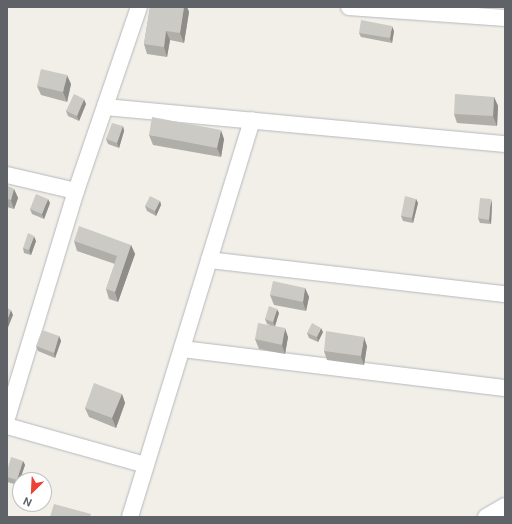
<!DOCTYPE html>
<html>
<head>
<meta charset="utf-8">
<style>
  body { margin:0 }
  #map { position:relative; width:512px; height:524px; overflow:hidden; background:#f1efe8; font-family:"DM Sans",sans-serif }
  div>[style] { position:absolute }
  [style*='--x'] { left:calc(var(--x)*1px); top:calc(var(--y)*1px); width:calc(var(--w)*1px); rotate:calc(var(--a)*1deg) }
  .roads { filter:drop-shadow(0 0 1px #b5b8bc) drop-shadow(0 0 1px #b5b8bc) }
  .minor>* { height:16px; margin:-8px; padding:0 8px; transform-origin:8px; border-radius:8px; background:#fff }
  .wall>* { inset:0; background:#afaea9 }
  .shaded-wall>* { inset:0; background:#8f8d8a }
  .building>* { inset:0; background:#cccac5 }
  span { translate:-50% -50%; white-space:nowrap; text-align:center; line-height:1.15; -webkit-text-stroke:3.5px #fff; paint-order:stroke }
  .frame { position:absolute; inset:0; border:8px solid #5f6368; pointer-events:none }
  .north { position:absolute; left:12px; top:472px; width:40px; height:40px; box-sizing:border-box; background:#fff; border:1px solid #bfc1c3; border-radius:50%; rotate:204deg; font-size:11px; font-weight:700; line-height:16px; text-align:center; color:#5f6368 }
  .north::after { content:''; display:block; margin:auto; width:14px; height:18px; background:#ea4335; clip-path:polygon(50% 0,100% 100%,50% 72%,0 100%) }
</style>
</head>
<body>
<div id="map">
  <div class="roads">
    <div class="minor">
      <div style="--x:349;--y:7;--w:156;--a:4"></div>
      <div style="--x:105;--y:107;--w:402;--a:5.3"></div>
      <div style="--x:7;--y:175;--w:71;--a:13.1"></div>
      <div style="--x:209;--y:260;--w:298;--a:6.6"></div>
      <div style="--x:182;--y:349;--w:325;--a:6.9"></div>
      <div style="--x:7;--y:418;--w:237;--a:-73.1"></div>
      <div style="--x:76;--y:191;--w:194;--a:-71.1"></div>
      <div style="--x:7;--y:426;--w:144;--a:15.7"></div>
      <div style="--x:130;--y:517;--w:415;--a:-72.9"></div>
      <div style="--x:486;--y:517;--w:22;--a:-30"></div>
    </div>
  </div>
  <div class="wall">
    <div style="clip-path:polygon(150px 7px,187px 7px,189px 12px,184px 43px,170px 40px,167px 57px,147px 54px,144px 44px)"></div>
    <div style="clip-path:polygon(394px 31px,392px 43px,361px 37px,359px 33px)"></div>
    <div style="clip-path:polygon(71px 84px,67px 102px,41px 95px,37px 86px)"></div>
    <div style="clip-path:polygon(494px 97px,498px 106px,497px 126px,457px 123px,454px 114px)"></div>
    <div style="clip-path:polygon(86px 104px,79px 121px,68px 116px,66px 111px)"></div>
    <div style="clip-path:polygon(123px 126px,124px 131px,119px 148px,108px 144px,106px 139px)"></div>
    <div style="clip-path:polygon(149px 135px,224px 139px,221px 157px,153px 145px)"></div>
    <div style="clip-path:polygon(7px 186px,14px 189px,18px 198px,14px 209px,7px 207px)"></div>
    <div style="clip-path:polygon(416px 199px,418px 203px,413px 223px,403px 221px,401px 216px)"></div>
    <div style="clip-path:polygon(160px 201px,161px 205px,156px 216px,147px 211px,145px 206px)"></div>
    <div style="clip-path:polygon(50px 203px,44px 219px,32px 214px,30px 209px)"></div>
    <div style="clip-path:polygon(492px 204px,491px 224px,480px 223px,478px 218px)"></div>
    <div style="clip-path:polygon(36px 241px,31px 255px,24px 253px,23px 248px)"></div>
    <div style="clip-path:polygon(74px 241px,131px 245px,135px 254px,118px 302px,109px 299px,106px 289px,115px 264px,77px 251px)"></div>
    <div style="clip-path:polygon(305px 288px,309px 297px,306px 311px,274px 305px,270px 295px)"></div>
    <div style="clip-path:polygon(279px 313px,275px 326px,288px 337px,285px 354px,259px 349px,255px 339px,270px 325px,267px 324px,265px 319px)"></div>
    <div style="clip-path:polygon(323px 332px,318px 342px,309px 338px,307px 333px)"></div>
    <div style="clip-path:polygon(59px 336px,61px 341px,55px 358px,38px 351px,36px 346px)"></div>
    <div style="clip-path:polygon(367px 346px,364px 365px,327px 360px,324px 351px)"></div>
    <div style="clip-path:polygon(122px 394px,125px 403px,116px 428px,89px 417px,85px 408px)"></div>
    <div style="clip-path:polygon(23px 461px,25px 465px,18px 485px,7px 482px,7px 471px)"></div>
  </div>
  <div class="shaded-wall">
    <div style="clip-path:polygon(184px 7px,187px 7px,189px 12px,184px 43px,180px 33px)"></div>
    <div style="clip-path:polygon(392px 26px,394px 31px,392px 43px,390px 38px)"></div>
    <div style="clip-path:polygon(166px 31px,170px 40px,167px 57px,164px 47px)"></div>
    <div style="clip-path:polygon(67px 75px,71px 84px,67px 102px,63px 92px)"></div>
    <div style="clip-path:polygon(494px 97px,498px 106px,497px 126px,493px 116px)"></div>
    <div style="clip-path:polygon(84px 99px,86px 104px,79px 121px,77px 116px)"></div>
    <div style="clip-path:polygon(123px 126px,124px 131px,119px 148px,117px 143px)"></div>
    <div style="clip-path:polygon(221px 130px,224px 139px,221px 157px,217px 148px)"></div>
    <div style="clip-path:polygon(14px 189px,18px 198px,14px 209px,11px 200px)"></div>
    <div style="clip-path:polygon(48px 199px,50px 203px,44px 219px,42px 214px)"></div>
    <div style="clip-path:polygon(416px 199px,418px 203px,413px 223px,412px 218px)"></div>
    <div style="clip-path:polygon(491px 199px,492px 204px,491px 224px,489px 220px)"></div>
    <div style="clip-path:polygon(160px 201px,161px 205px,156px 216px,155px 211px)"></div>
    <div style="clip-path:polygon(34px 236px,36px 241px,31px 255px,29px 250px)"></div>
    <div style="clip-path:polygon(131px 245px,135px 254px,118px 302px,115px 292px)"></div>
    <div style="clip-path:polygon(305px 288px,309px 297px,306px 311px,303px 302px)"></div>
    <div style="clip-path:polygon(277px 309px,279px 313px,275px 326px,273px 322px)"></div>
    <div style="clip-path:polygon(11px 310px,13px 315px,7px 330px,7px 320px)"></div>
    <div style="clip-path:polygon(285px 328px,288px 337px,285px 354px,282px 345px)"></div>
    <div style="clip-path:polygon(321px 328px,323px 332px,318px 342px,317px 337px)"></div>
    <div style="clip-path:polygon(59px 336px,61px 341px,55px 358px,54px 353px)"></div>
    <div style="clip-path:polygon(364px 337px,367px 346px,364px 365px,361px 356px)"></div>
    <div style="clip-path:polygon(122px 394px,125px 403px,116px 428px,112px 418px)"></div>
    <div style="clip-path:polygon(23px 461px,25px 465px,18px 485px,17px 480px)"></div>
  </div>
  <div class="building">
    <div style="clip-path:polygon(150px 7px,184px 7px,180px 33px,166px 31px,164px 47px,144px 44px)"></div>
    <div style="clip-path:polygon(361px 20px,392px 26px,390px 38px,359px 33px)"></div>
    <div style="clip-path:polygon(41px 69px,67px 75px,63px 92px,37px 86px)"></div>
    <div style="clip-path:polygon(74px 94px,84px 99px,77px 116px,66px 111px)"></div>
    <div style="clip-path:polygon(455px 94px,494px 97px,493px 116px,454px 114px)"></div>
    <div style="clip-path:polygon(152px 117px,221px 130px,217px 148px,149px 135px)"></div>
    <div style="clip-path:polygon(112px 123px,123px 126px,117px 143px,106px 139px)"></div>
    <div style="clip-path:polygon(7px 186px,14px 189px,11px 200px,7px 199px)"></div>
    <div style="clip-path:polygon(36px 194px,48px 199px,42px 214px,30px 209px)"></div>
    <div style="clip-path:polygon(150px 196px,160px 201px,155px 211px,145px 206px)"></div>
    <div style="clip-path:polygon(405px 196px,416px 199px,412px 218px,401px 216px)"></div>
    <div style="clip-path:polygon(480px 198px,491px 199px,489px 220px,478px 218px)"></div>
    <div style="clip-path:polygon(79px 226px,131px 245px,115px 292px,106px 289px,117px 256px,74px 241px)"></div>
    <div style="clip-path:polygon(28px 233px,34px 236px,29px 250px,23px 248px)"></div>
    <div style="clip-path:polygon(273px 281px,305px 288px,303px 302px,270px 295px)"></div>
    <div style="clip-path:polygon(269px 306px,277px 309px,273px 322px,265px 319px)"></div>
    <div style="clip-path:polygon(7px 308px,11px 310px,7px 320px)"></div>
    <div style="clip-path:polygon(258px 323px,285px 328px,282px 345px,255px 339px)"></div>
    <div style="clip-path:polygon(312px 323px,321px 328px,317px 337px,307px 333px)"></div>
    <div style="clip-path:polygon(42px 330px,59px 336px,54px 353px,36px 346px)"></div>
    <div style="clip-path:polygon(326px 331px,364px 337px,361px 356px,324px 351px)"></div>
    <div style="clip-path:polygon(94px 383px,122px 394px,112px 418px,85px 408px)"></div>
    <div style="clip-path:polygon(11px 457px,23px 461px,17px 480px,7px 477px,7px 471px)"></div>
    <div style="clip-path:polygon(54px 504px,91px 514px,90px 517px,50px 517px)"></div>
  </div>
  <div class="frame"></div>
  <div class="north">N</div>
</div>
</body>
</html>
